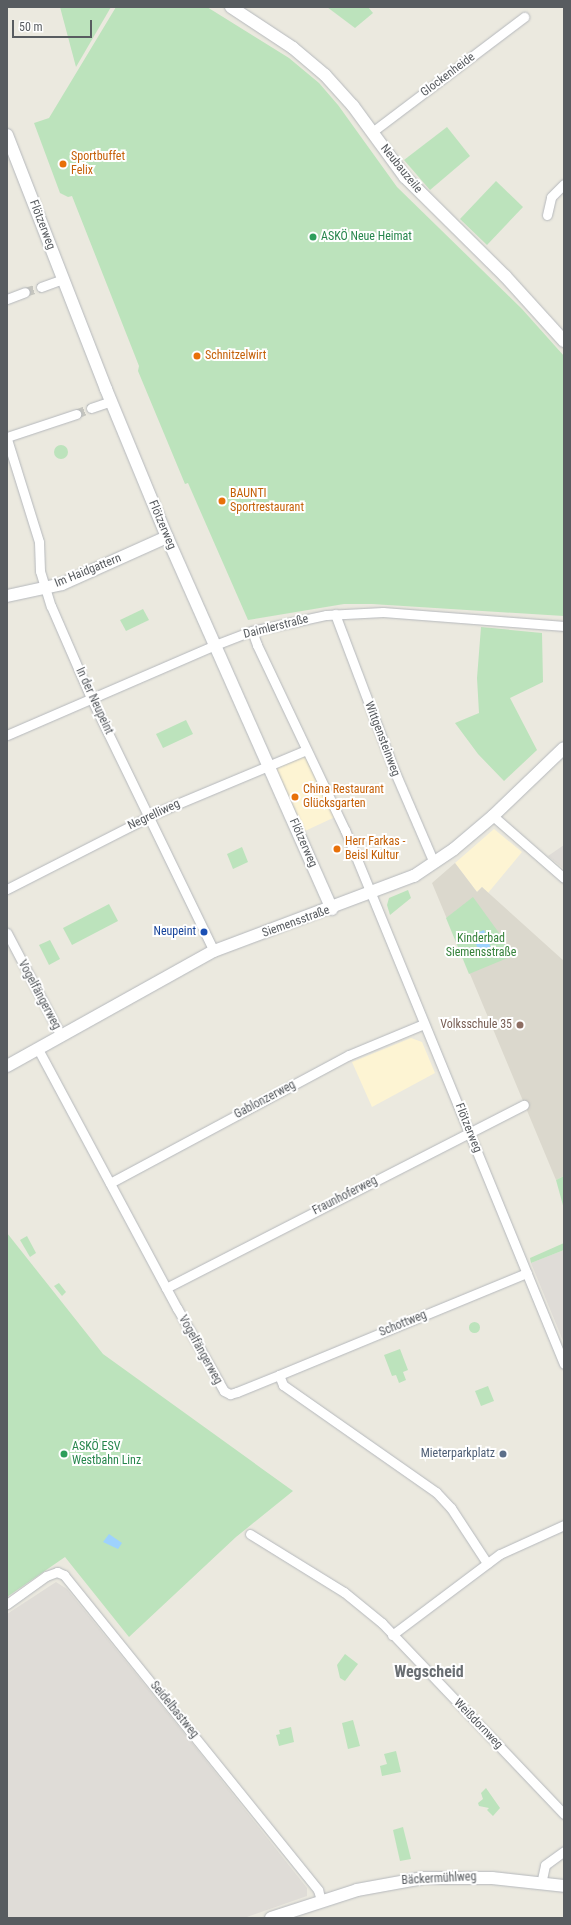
<!DOCTYPE html>
<html>
<head>
<meta charset="utf-8">
<style>
  body { margin:0 }
  #map { position:relative; width:571px; height:1925px; overflow:hidden; background:#ebe9df; font-family:"Roboto Condensed",sans-serif }
  div>[style] { position:absolute }
  [style*='--x'] { left:calc(var(--x)*1px); top:calc(var(--y)*1px); width:calc(var(--w)*1px); rotate:calc(var(--a)*1deg) }
  .commercial>* { inset:0; background:#fdf4d3 }
  .industrial>* { inset:0; background:#dfdcd7 }
  .education>* { inset:0; background:#dbd8cd }
  .green>* { inset:0; background:#bce3bc }
  .round { border-radius:50% }
  .water>* { inset:0; background:#9ed2fd }
  .minor-tunnel>* { height:9px; margin-top:-4.5px; transform-origin:0; background:repeating-linear-gradient(90deg,#c6c6bf 0 9px,transparent 0 13.5px) }
  .roads { filter:drop-shadow(0 0 1px #b5b8bc) drop-shadow(0 0 1px #b5b8bc) }
  .minor>* { height:9px; margin:-4.5px; padding:0 4.5px; transform-origin:4.5px; border-radius:4.5px; background:#fff }
  .tertiary>* { height:12px; margin:-6px; padding:0 6px; transform-origin:6px; border-radius:6px; background:#fff }
  .dots>* { width:11px; height:11px; translate:-50% -50%; box-sizing:border-box; border:2px solid #fff; border-radius:50% }
  span { translate:-50% -50%; white-space:nowrap; text-align:center; line-height:1.15; -webkit-text-stroke:4px #fff; paint-order:stroke }
  .street-label { font-size:12px; color:#585c60 }
  .food-label { font-size:12px; color:#c56008 }
  .left { translate:0 -50%; text-align:left }
  .leisure-label { font-size:12px; color:#27864d }
  .transit-label { font-size:12px; color:#164399 }
  .right { translate:-100% -50%; text-align:right }
  .park-label { font-size:12px; color:#36823b }
  .education-label { font-size:12px; color:#785e54 }
  .service-label { font-size:12px; color:#4e5e75 }
  .district-label { font-size:16px; color:#696e72; font-weight:700 }
  .frame { position:absolute; inset:0; border:8px solid #585c60; pointer-events:none }
  .scale { position:absolute; left:12px; top:20px; width:80px; height:18px; box-sizing:border-box; border:2px solid #585c60; border-top:0; padding-left:5px; font-size:12px; line-height:14px; white-space:nowrap; color:#585c60; -webkit-text-stroke:3px #fff; paint-order:stroke }
</style>
</head>
<body>
<div id="map">
  <div class="commercial">
    <div style="clip-path:polygon(302px 756px,306px 758px,335px 817px,305px 831px,275px 768px)"></div>
    <div style="clip-path:polygon(494px 829px,522px 852px,488px 893px,482px 887px,477px 892px,455px 863px)"></div>
    <div style="clip-path:polygon(411px 1038px,422px 1042px,435px 1073px,372px 1107px,352px 1062px)"></div>
  </div>
  <div class="industrial">
    <div style="clip-path:polygon(564px 845px,564px 869px,548px 856px)"></div>
    <div style="clip-path:polygon(564px 1250px,564px 1343px,531px 1263px)"></div>
    <div style="clip-path:polygon(56px 1582px,67px 1589px,192px 1743px,307px 1888px,307px 1896px,244px 1918px,7px 1918px,7px 1614px)"></div>
  </div>
  <div class="education">
    <div style="clip-path:polygon(455px 863px,477px 892px,482px 887px,564px 961px,564px 1176px,556px 1180px,432px 883px)"></div>
  </div>
  <div class="green">
    <div style="clip-path:polygon(60px 7px,111px 7px,76px 67px)"></div>
    <div style="clip-path:polygon(116px 7px,207px 7px,289px 58px,319px 83px,338px 105px,397px 187px,522px 309px,564px 356px,564px 616px,372px 604px,344px 604px,248px 620px,188px 483px,185px 484px,138px 371px,139px 366px,72px 196px,68px 197px,60px 193px,34px 123px,49px 118px)"></div>
    <div style="clip-path:polygon(327px 7px,368px 7px,373px 13px,355px 28px)"></div>
    <div style="clip-path:polygon(447px 127px,470px 156px,430px 190px,404px 160px)"></div>
    <div style="clip-path:polygon(496px 181px,523px 207px,487px 245px,460px 219px)"></div>
    <div class="round" style="left:54px;top:445px;width:14px;height:14px"></div>
    <div style="clip-path:polygon(143px 609px,149px 620px,126px 631px,120px 620px)"></div>
    <div style="clip-path:polygon(481px 627px,542px 633px,543px 682px,510px 698px,537px 750px,504px 781px,478px 754px,455px 723px,479px 713px,477px 678px)"></div>
    <div style="clip-path:polygon(186px 720px,193px 734px,163px 748px,156px 734px)"></div>
    <div style="clip-path:polygon(242px 847px,248px 862px,233px 869px,227px 854px)"></div>
    <div style="clip-path:polygon(408px 890px,411px 898px,390px 915px,387px 905px,389px 898px)"></div>
    <div style="clip-path:polygon(473px 897px,502px 937px,510px 957px,469px 974px,446px 918px)"></div>
    <div style="clip-path:polygon(109px 904px,118px 921px,72px 945px,63px 928px)"></div>
    <div style="clip-path:polygon(50px 940px,60px 959px,49px 965px,39px 945px)"></div>
    <div style="clip-path:polygon(564px 1176px,564px 1209px,556px 1180px)"></div>
    <div style="clip-path:polygon(7px 1233px,103px 1354px,293px 1491px,236px 1537px,129px 1637px,65px 1557px,7px 1597px)"></div>
    <div style="clip-path:polygon(27px 1236px,36px 1253px,30px 1257px,20px 1240px)"></div>
    <div style="clip-path:polygon(564px 1243px,564px 1250px,531px 1263px,530px 1258px)"></div>
    <div style="clip-path:polygon(59px 1283px,66px 1292px,62px 1296px,54px 1286px)"></div>
    <div class="round" style="left:468.5px;top:1321.5px;width:11px;height:11px"></div>
    <div style="clip-path:polygon(400px 1349px,408px 1370px,403px 1372px,406px 1380px,399px 1383px,396px 1375px,392px 1376px,384px 1355px)"></div>
    <div style="clip-path:polygon(488px 1386px,494px 1401px,481px 1406px,475px 1391px)"></div>
    <div style="clip-path:polygon(345px 1654px,358px 1664px,345px 1681px,340px 1678px,337px 1665px)"></div>
    <div style="clip-path:polygon(353px 1720px,360px 1746px,348px 1749px,342px 1723px)"></div>
    <div style="clip-path:polygon(291px 1727px,294px 1742px,279px 1746px,276px 1735px,280px 1734px,279px 1730px)"></div>
    <div style="clip-path:polygon(396px 1751px,401px 1772px,382px 1776px,380px 1766px,387px 1764px,384px 1754px)"></div>
    <div style="clip-path:polygon(486px 1788px,500px 1808px,493px 1816px,487px 1810px,489px 1808px,479px 1806px,478px 1803px,483px 1799px,481px 1793px)"></div>
    <div style="clip-path:polygon(403px 1827px,411px 1859px,400px 1861px,393px 1830px)"></div>
  </div>
  <div class="water">
    <div style="clip-path:polygon(484px 930px,492px 951px,481px 956px,472px 935px)"></div>
    <div style="clip-path:polygon(109px 1534px,122px 1543px,118px 1549px,103px 1542px)"></div>
  </div>
  <div class="minor-tunnel">
    <div style="--x:25;--y:292;--w:17;--a:-17"></div>
    <div style="--x:76;--y:414;--w:16;--a:-22"></div>
  </div>
  <div class="roads">
    <div class="minor">
      <div style="--x:372;--y:132;--w:191;--a:-37.1"></div>
      <div style="--x:547;--y:215;--w:18;--a:-77"></div>
      <div style="--x:551;--y:197;--w:18;--a:-45"></div>
      <div style="--x:41;--y:287;--w:23;--a:-20"></div>
      <div style="--x:7;--y:299;--w:19;--a:-21"></div>
      <div style="--x:91;--y:408;--w:21;--a:-19"></div>
      <div style="--x:7;--y:437;--w:73;--a:-18.4"></div>
      <div style="--x:7;--y:439;--w:108;--a:72.7"></div>
      <div style="--x:39;--y:542;--w:29;--a:88"></div>
      <div style="--x:40;--y:571;--w:37;--a:73"></div>
      <div style="--x:51;--y:606;--w:100;--a:66.5"></div>
      <div style="--x:91;--y:698;--w:281;--a:64.1"></div>
      <div style="--x:335;--y:614;--w:167;--a:69.3"></div>
      <div style="--x:394;--y:770;--w:101;--a:66.7"></div>
      <div style="--x:252;--y:631;--w:15;--a:70"></div>
      <div style="--x:257;--y:645;--w:205;--a:64.6"></div>
      <div style="--x:345;--y:830;--w:577;--a:67.7"></div>
      <div style="--x:7;--y:735;--w:227;--a:-23.4"></div>
      <div style="--x:215;--y:645;--w:40;--a:-21"></div>
      <div style="--x:252;--y:631;--w:76;--a:-12.2"></div>
      <div style="--x:326;--y:615;--w:57;--a:-3"></div>
      <div style="--x:383;--y:612;--w:182;--a:4.4"></div>
      <div style="--x:493;--y:816;--w:94;--a:41.1"></div>
      <div style="--x:7;--y:889;--w:169;--a:-27"></div>
      <div style="--x:158;--y:812;--w:160;--a:-22.7"></div>
      <div style="--x:7;--y:933;--w:116;--a:62.3"></div>
      <div style="--x:38;--y:1049;--w:294;--a:61.8"></div>
      <div style="--x:177;--y:1308;--w:95;--a:60.5"></div>
      <div style="--x:224;--y:1391;--w:7;--a:27"></div>
      <div style="--x:230;--y:1394;--w:7;--a:-16"></div>
      <div style="--x:237;--y:1392;--w:45;--a:-22"></div>
      <div style="--x:279;--y:1375;--w:11;--a:68"></div>
      <div style="--x:283;--y:1385;--w:187;--a:35"></div>
      <div style="--x:436;--y:1492;--w:22;--a:47"></div>
      <div style="--x:451;--y:1508;--w:66;--a:56.8"></div>
      <div style="--x:110;--y:1183;--w:271;--a:-28.2"></div>
      <div style="--x:349;--y:1055;--w:81;--a:-22.5"></div>
      <div style="--x:166;--y:1288;--w:402;--a:-27.1"></div>
      <div style="--x:279;--y:1375;--w:268;--a:-22.4"></div>
      <div style="--x:250;--y:1534;--w:110;--a:31.7"></div>
      <div style="--x:344;--y:1592;--w:49;--a:39.2"></div>
      <div style="--x:382;--y:1623;--w:264;--a:46.4"></div>
      <div style="--x:7;--y:1604;--w:48;--a:-35.7"></div>
      <div style="--x:46;--y:1576;--w:12;--a:-20"></div>
      <div style="--x:57;--y:1572;--w:8;--a:23"></div>
      <div style="--x:64;--y:1575;--w:405;--a:51.1"></div>
      <div style="--x:318;--y:1890;--w:10;--a:73"></div>
      <div style="--x:392;--y:1635;--w:135;--a:-36.9"></div>
      <div style="--x:500;--y:1554;--w:70;--a:-24.4"></div>
      <div style="--x:541;--y:1884;--w:19;--a:-78"></div>
      <div style="--x:545;--y:1865;--w:24;--a:-36"></div>
    </div>
    <div class="tertiary">
      <div style="--x:231;--y:7;--w:74;--a:33.5"></div>
      <div style="--x:293;--y:48;--w:42;--a:40.2"></div>
      <div style="--x:325;--y:75;--w:42;--a:47.9"></div>
      <div style="--x:353;--y:106;--w:88;--a:53.8"></div>
      <div style="--x:405;--y:177;--w:141;--a:44.7"></div>
      <div style="--x:505;--y:276;--w:88;--a:47.8"></div>
      <div style="--x:7;--y:135;--w:273;--a:68.7"></div>
      <div style="--x:106;--y:389;--w:160;--a:67.6"></div>
      <div style="--x:167;--y:537;--w:407;--a:66.1"></div>
      <div style="--x:7;--y:596;--w:56;--a:-12.3"></div>
      <div style="--x:62;--y:584;--w:115;--a:-24.1"></div>
      <div style="--x:7;--y:1066;--w:237;--a:-29.1"></div>
      <div style="--x:214;--y:951;--w:214;--a:-20.6"></div>
      <div style="--x:414;--y:876;--w:48;--a:-34"></div>
      <div style="--x:454;--y:849;--w:51;--a:-40.2"></div>
      <div style="--x:493;--y:816;--w:98;--a:-43.8"></div>
      <div style="--x:271;--y:1918;--w:90;--a:-18"></div>
      <div style="--x:357;--y:1890;--w:67;--a:-10.3"></div>
      <div style="--x:423;--y:1878;--w:69;--a:0"></div>
      <div style="--x:492;--y:1878;--w:72;--a:6.3"></div>
    </div>
  </div>
  <div class="dots">
    <div style="left:63px;top:164px;background:#e8710a"></div>
    <div style="left:313px;top:237px;background:#2e9e5b"></div>
    <div style="left:197px;top:356px;background:#e8710a"></div>
    <div style="left:222px;top:501px;background:#e8710a"></div>
    <div style="left:295px;top:797px;background:#e8710a"></div>
    <div style="left:337px;top:849px;background:#e8710a"></div>
    <div style="left:204px;top:932px;background:#1a4fb4"></div>
    <div style="left:520px;top:1025px;background:#8d6e63"></div>
    <div style="left:64px;top:1454px;background:#2e9e5b"></div>
    <div style="left:503px;top:1454px;background:#5c6f8a"></div>
  </div>
  <div class="street-label">
    <span style="left:448px;top:75px;rotate:-37deg">Glockenheide</span>
    <span style="left:401px;top:169px;rotate:51deg">Neubauzeile</span>
    <span style="left:42px;top:225px;rotate:69deg">Flötzerweg</span>
    <span style="left:162px;top:525px;rotate:67deg">Flötzerweg</span>
    <span style="left:88px;top:571px;rotate:-22deg">Im Haidgattern</span>
    <span style="left:276px;top:627px;rotate:-14deg">Daimlerstraße</span>
    <span style="left:94px;top:701px;rotate:65deg">In der Neupeint</span>
    <span style="left:382px;top:739px;rotate:69deg">Wittgensteinweg</span>
    <span style="left:154px;top:815px;rotate:-25deg">Negrelliweg</span>
    <span style="left:303px;top:843px;rotate:66deg">Flötzerweg</span>
    <span style="left:296px;top:922px;rotate:-20deg">Siemensstraße</span>
    <span style="left:39px;top:995px;rotate:62deg">Vogelfängerweg</span>
    <span style="left:265px;top:1100px;rotate:-28deg">Gablonzerweg</span>
    <span style="left:468px;top:1128px;rotate:68deg">Flötzerweg</span>
    <span style="left:345px;top:1196px;rotate:-27deg">Fraunhoferweg</span>
    <span style="left:403px;top:1324px;rotate:-22deg">Schottweg</span>
    <span style="left:200px;top:1350px;rotate:61deg">Vogelfängerweg</span>
    <span style="left:174px;top:1710px;rotate:51deg">Seidelbastweg</span>
    <span style="left:478px;top:1724px;rotate:46deg">Weißdornweg</span>
    <span style="left:439px;top:1879px;rotate:-3deg">Bäckermühlweg</span>
  </div>
  <div class="food-label">
    <span class="left" style="left:71px;top:164px">Sportbuffet<br>Felix</span>
    <span class="left" style="left:205px;top:356px">Schnitzelwirt</span>
    <span class="left" style="left:230px;top:501px">BAUNTI<br>Sportrestaurant</span>
    <span class="left" style="left:303px;top:797px">China Restaurant<br>Glücksgarten</span>
    <span class="left" style="left:345px;top:849px">Herr Farkas -<br>Beisl Kultur</span>
  </div>
  <div class="leisure-label">
    <span class="left" style="left:321px;top:237px">ASKÖ Neue Heimat</span>
    <span class="left" style="left:72px;top:1454px">ASKÖ ESV<br>Westbahn Linz</span>
  </div>
  <div class="transit-label">
    <span class="right" style="left:196px;top:932px">Neupeint</span>
  </div>
  <div class="park-label">
    <span style="left:481px;top:946px">Kinderbad<br>Siemensstraße</span>
  </div>
  <div class="education-label">
    <span class="right" style="left:512px;top:1025px">Volksschule 35</span>
  </div>
  <div class="service-label">
    <span class="right" style="left:495px;top:1454px">Mieterparkplatz</span>
  </div>
  <div class="district-label">
    <span style="left:429px;top:1672px">Wegscheid</span>
  </div>
  <div class="frame"></div>
  <div class="scale">50 m</div>
</div>
</body>
</html>
